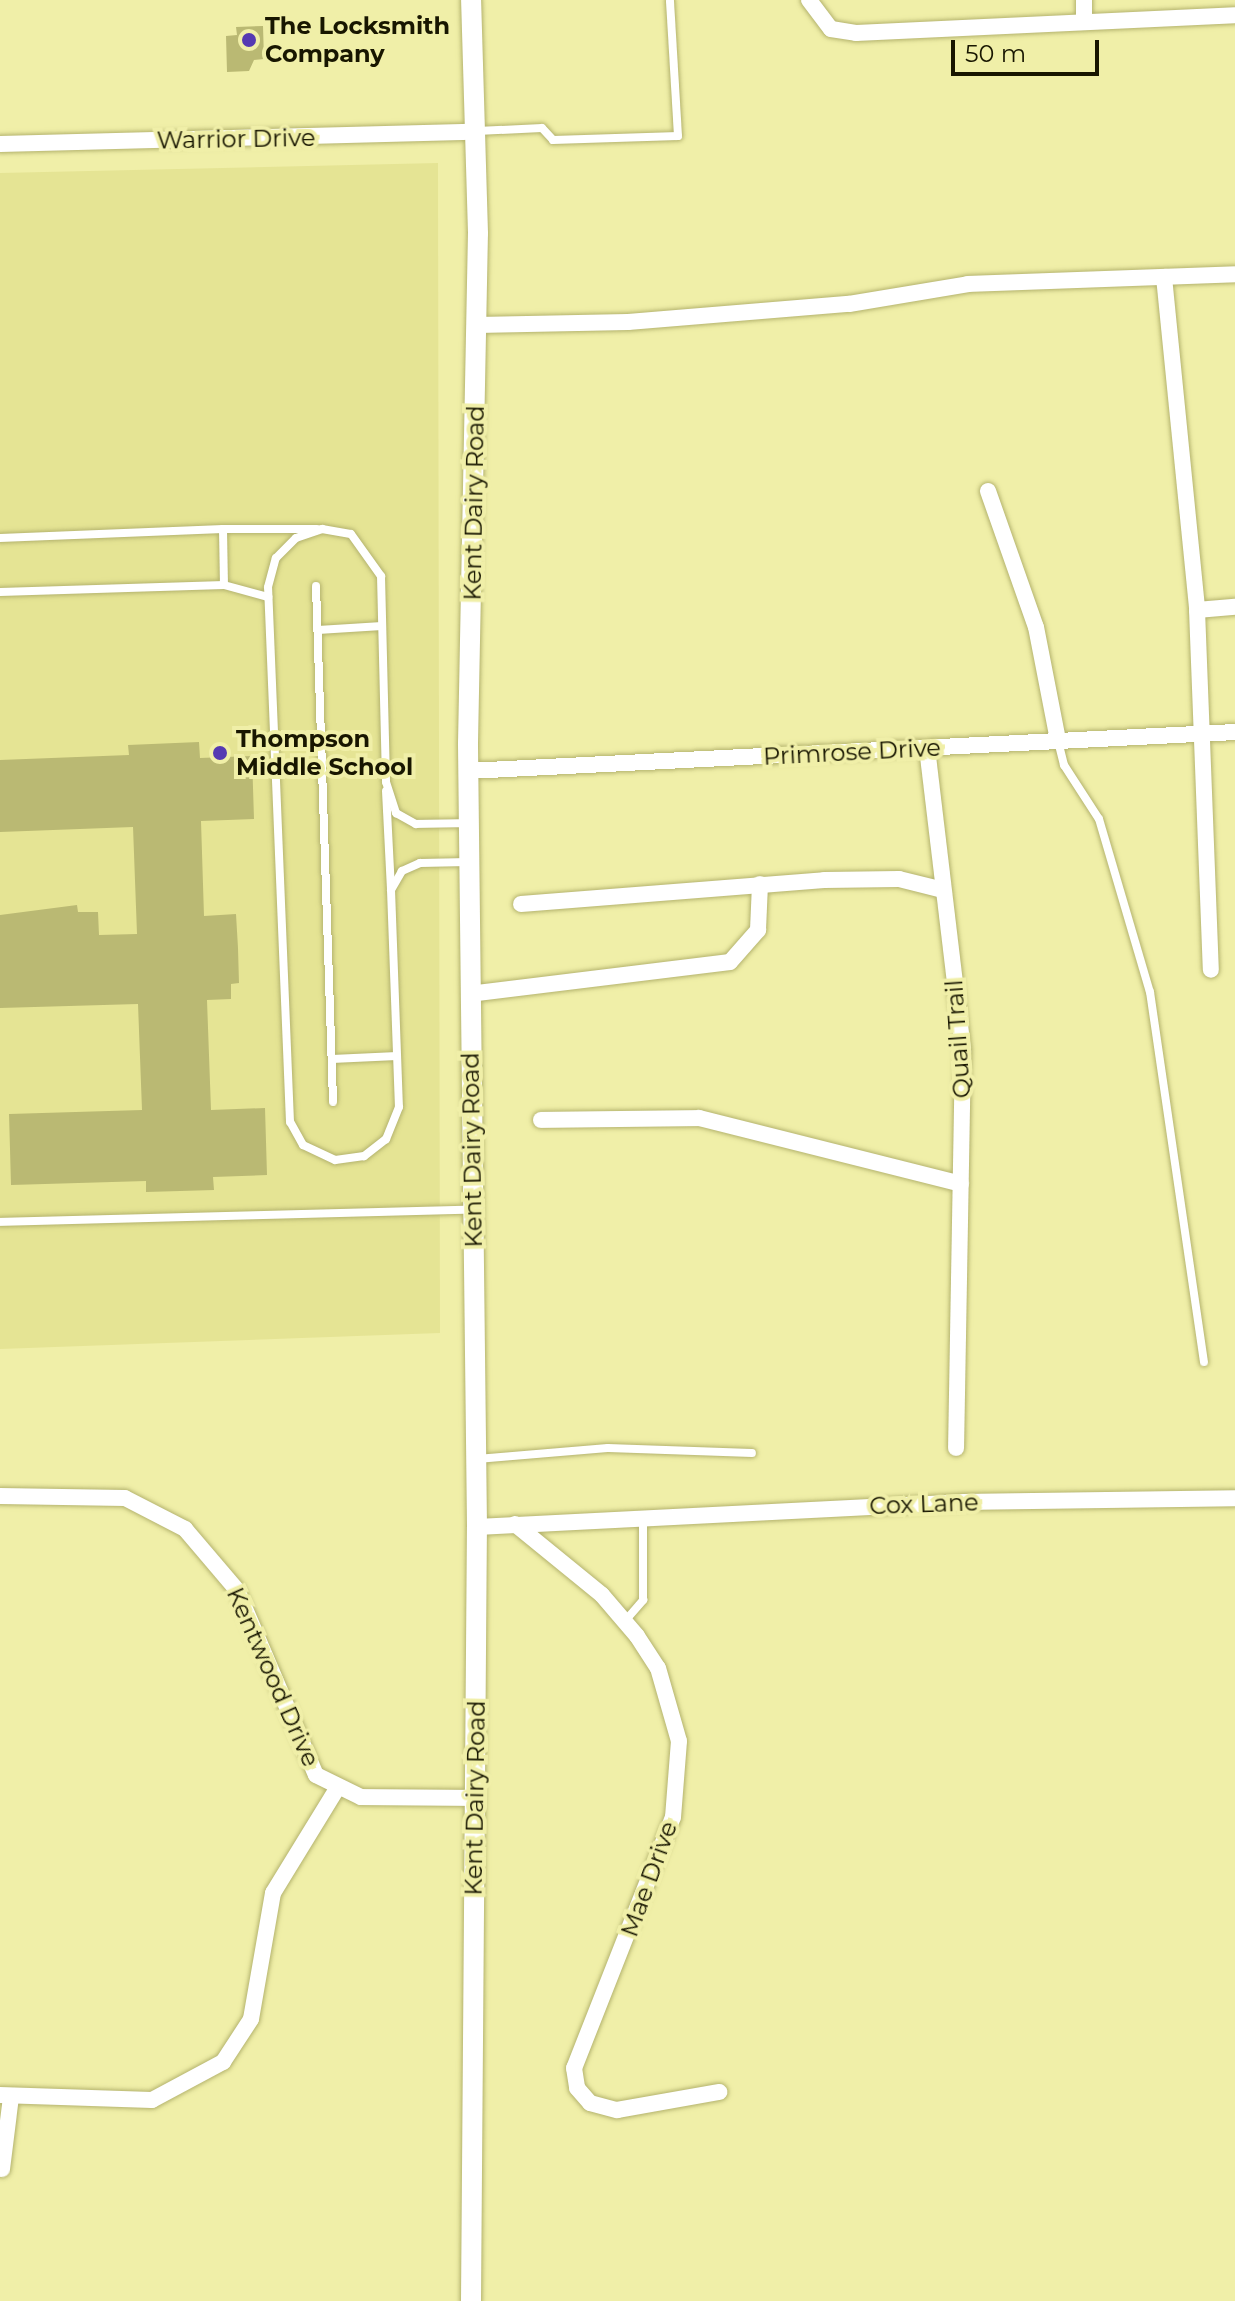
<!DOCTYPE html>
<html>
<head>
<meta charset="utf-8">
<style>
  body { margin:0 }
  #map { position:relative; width:1235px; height:2301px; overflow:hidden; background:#f0efa8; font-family:Montserrat,sans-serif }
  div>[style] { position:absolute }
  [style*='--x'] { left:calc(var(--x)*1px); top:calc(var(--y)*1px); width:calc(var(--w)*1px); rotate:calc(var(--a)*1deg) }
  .built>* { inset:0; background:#e5e494 }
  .building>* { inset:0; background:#bab973 }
  .roads { filter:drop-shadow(0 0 2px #b4b36e) drop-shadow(0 0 2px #b4b36e) }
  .service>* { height:8px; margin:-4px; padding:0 4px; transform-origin:4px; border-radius:4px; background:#fff }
  .minor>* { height:16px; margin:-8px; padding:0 8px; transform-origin:8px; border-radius:8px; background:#fff }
  .tertiary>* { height:20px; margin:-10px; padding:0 10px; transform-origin:10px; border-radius:10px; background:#fff }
  .dots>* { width:22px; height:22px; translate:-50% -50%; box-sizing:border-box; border:4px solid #f0efa8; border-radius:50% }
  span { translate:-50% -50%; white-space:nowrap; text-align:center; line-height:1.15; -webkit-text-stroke:8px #f0efa8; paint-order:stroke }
  .poi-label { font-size:24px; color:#181600; font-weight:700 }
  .left { translate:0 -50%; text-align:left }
  .street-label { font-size:24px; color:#181600 }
  .scale { position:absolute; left:951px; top:40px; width:148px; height:36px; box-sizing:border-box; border:4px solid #181600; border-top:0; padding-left:10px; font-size:24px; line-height:28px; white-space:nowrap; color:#181600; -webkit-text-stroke:6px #f0efa8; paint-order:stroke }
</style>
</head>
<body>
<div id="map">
  <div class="built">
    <div style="clip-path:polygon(438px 163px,440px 1333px,0 1349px,0 173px)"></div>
  </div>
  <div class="building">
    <div style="clip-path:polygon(263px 26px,264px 59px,254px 60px,249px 71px,227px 72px,226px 36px,237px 35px,236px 27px)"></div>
    <div style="clip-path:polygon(199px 742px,200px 758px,252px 756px,254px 819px,201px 821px,204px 916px,236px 914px,238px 948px,239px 983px,231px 984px,231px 999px,207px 1000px,211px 1110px,265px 1108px,267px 1175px,213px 1177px,214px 1190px,146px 1192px,146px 1181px,11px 1185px,9px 1114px,142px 1110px,138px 1004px,0 1008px,0 915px,77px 905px,78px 912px,98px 912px,99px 935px,137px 934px,133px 827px,0 832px,0 760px,129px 755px,128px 745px)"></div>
  </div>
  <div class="roads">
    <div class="service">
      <div style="--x:477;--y:131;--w:65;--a:-2.6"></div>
      <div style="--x:542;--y:128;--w:16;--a:47"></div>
      <div style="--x:553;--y:140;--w:125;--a:-1.8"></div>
      <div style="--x:678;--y:136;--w:136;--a:-93.4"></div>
      <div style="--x:223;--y:529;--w:94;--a:0"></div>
      <div style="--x:0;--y:538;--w:223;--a:-2.3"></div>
      <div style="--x:223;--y:529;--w:56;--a:89"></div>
      <div style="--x:224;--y:585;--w:224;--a:178.2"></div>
      <div style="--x:224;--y:585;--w:46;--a:15.3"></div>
      <div style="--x:316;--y:586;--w:516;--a:88.11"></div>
      <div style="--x:318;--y:630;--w:64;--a:-3.6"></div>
      <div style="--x:1058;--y:741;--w:25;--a:76"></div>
      <div style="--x:1064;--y:765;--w:64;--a:57.1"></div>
      <div style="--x:1099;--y:819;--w:180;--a:73.6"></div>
      <div style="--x:1150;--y:992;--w:374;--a:81.7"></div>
      <div style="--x:386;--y:791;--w:98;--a:87.1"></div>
      <div style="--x:468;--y:862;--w:48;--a:178.8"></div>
      <div style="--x:420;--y:863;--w:20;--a:156"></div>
      <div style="--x:402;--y:871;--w:22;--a:120"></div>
      <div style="--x:391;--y:890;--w:217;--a:87.9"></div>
      <div style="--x:399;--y:1107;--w:35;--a:112"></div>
      <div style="--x:386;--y:1139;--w:28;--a:142"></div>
      <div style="--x:364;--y:1156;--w:29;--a:172"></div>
      <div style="--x:335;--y:1160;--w:35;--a:-155"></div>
      <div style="--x:303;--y:1145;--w:26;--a:-119"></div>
      <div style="--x:290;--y:1122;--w:535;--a:-92.35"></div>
      <div style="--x:268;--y:587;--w:30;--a:-75"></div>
      <div style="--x:276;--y:558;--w:28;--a:-45"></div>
      <div style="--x:296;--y:538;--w:28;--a:-19"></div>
      <div style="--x:322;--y:529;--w:29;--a:10"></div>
      <div style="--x:351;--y:534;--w:52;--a:54.5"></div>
      <div style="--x:381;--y:576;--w:206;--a:88.6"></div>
      <div style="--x:386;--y:782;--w:33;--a:72"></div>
      <div style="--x:396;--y:813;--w:23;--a:29"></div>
      <div style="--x:416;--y:824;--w:54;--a:-1.1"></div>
      <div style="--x:332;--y:1059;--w:65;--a:-2.6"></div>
      <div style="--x:0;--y:1222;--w:470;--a:-1.5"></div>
      <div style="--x:477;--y:1459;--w:131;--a:-4.8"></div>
      <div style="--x:608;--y:1448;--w:144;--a:2"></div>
      <div style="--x:625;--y:1621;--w:28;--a:-49"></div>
      <div style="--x:643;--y:1600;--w:82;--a:-90"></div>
    </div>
    <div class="minor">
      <div style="--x:809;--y:0;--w:36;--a:53"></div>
      <div style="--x:831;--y:29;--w:25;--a:9"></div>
      <div style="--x:856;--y:33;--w:379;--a:-2.7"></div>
      <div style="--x:1084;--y:0;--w:21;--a:90"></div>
      <div style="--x:0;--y:144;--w:472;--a:-1.5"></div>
      <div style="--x:1164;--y:277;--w:335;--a:84.3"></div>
      <div style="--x:1197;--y:610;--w:360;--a:87.8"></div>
      <div style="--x:477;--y:325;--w:151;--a:-1.1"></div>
      <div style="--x:628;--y:322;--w:222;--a:-4.7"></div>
      <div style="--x:849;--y:304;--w:121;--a:-9.5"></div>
      <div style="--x:968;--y:284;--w:267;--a:-2.1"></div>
      <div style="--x:988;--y:491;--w:144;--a:70.6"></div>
      <div style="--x:1036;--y:627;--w:115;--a:79"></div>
      <div style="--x:1197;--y:610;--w:38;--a:-5"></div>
      <div style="--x:927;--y:748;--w:304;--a:83.2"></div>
      <div style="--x:963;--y:1050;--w:398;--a:91"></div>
      <div style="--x:468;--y:771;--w:768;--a:-2.91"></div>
      <div style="--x:521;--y:904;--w:304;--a:-4.5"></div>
      <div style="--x:824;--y:880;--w:75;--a:-0.8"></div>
      <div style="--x:899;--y:879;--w:45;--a:14"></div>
      <div style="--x:469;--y:994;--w:263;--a:-7"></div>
      <div style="--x:730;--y:962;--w:43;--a:-48.8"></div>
      <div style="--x:758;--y:930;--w:46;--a:-87.5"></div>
      <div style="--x:541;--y:1120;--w:158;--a:-0.7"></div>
      <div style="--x:699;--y:1118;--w:270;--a:14.1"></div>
      <div style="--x:0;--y:1496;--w:125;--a:0.9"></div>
      <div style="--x:125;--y:1498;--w:68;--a:27.3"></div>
      <div style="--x:185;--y:1529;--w:80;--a:49.6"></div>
      <div style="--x:237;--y:1590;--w:201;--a:66.9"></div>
      <div style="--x:316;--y:1775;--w:50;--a:26.1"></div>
      <div style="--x:361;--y:1797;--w:113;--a:0.5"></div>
      <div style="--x:515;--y:1524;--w:112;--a:39.2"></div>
      <div style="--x:602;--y:1595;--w:54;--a:49.5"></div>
      <div style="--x:637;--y:1636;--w:38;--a:57"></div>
      <div style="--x:658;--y:1668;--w:76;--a:74"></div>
      <div style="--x:679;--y:1741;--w:76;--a:94.5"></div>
      <div style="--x:673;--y:1817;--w:270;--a:111.5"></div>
      <div style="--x:574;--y:2068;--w:20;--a:81"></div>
      <div style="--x:577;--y:2088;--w:20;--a:49"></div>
      <div style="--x:590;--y:2103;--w:28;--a:15"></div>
      <div style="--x:617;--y:2110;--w:104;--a:-10"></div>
      <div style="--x:477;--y:1527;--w:487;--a:-2.9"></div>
      <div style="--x:963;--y:1502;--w:272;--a:-0.8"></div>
      <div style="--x:0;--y:2095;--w:152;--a:1.9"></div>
      <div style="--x:152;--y:2100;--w:81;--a:-28.2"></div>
      <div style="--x:223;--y:2062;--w:51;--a:-56.9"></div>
      <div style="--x:251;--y:2019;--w:128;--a:-80.1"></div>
      <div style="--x:273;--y:1893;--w:121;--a:-58.5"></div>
      <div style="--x:2;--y:2169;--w:73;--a:-82.9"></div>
    </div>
    <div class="tertiary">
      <div style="--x:471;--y:2301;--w:774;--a:-89.56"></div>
      <div style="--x:477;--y:1527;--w:784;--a:-90.66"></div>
      <div style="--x:468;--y:743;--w:510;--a:-88.88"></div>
      <div style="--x:478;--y:233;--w:233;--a:-91.7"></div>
    </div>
  </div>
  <div class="dots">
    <div style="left:249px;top:40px;background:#553ab2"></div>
    <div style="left:220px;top:753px;background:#553ab2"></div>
  </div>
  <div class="poi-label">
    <span class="left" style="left:265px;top:40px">The Locksmith<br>Company</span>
    <span class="left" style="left:236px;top:753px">Thompson<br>Middle School</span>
  </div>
  <div class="street-label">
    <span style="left:236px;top:139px;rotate:-1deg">Warrior Drive</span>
    <span style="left:474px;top:503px;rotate:-89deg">Kent Dairy Road</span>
    <span style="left:852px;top:752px;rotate:-3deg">Primrose Drive</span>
    <span style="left:958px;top:1039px;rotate:-94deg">Quail Trail</span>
    <span style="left:472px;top:1150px;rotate:-91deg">Kent Dairy Road</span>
    <span style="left:924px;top:1504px;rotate:-2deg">Cox Lane</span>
    <span style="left:273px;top:1677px;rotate:66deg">Kentwood Drive</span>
    <span style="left:475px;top:1798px;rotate:-89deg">Kent Dairy Road</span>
    <span style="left:649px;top:1879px;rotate:-70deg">Mae Drive</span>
  </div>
  <div class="scale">50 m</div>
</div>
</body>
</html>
